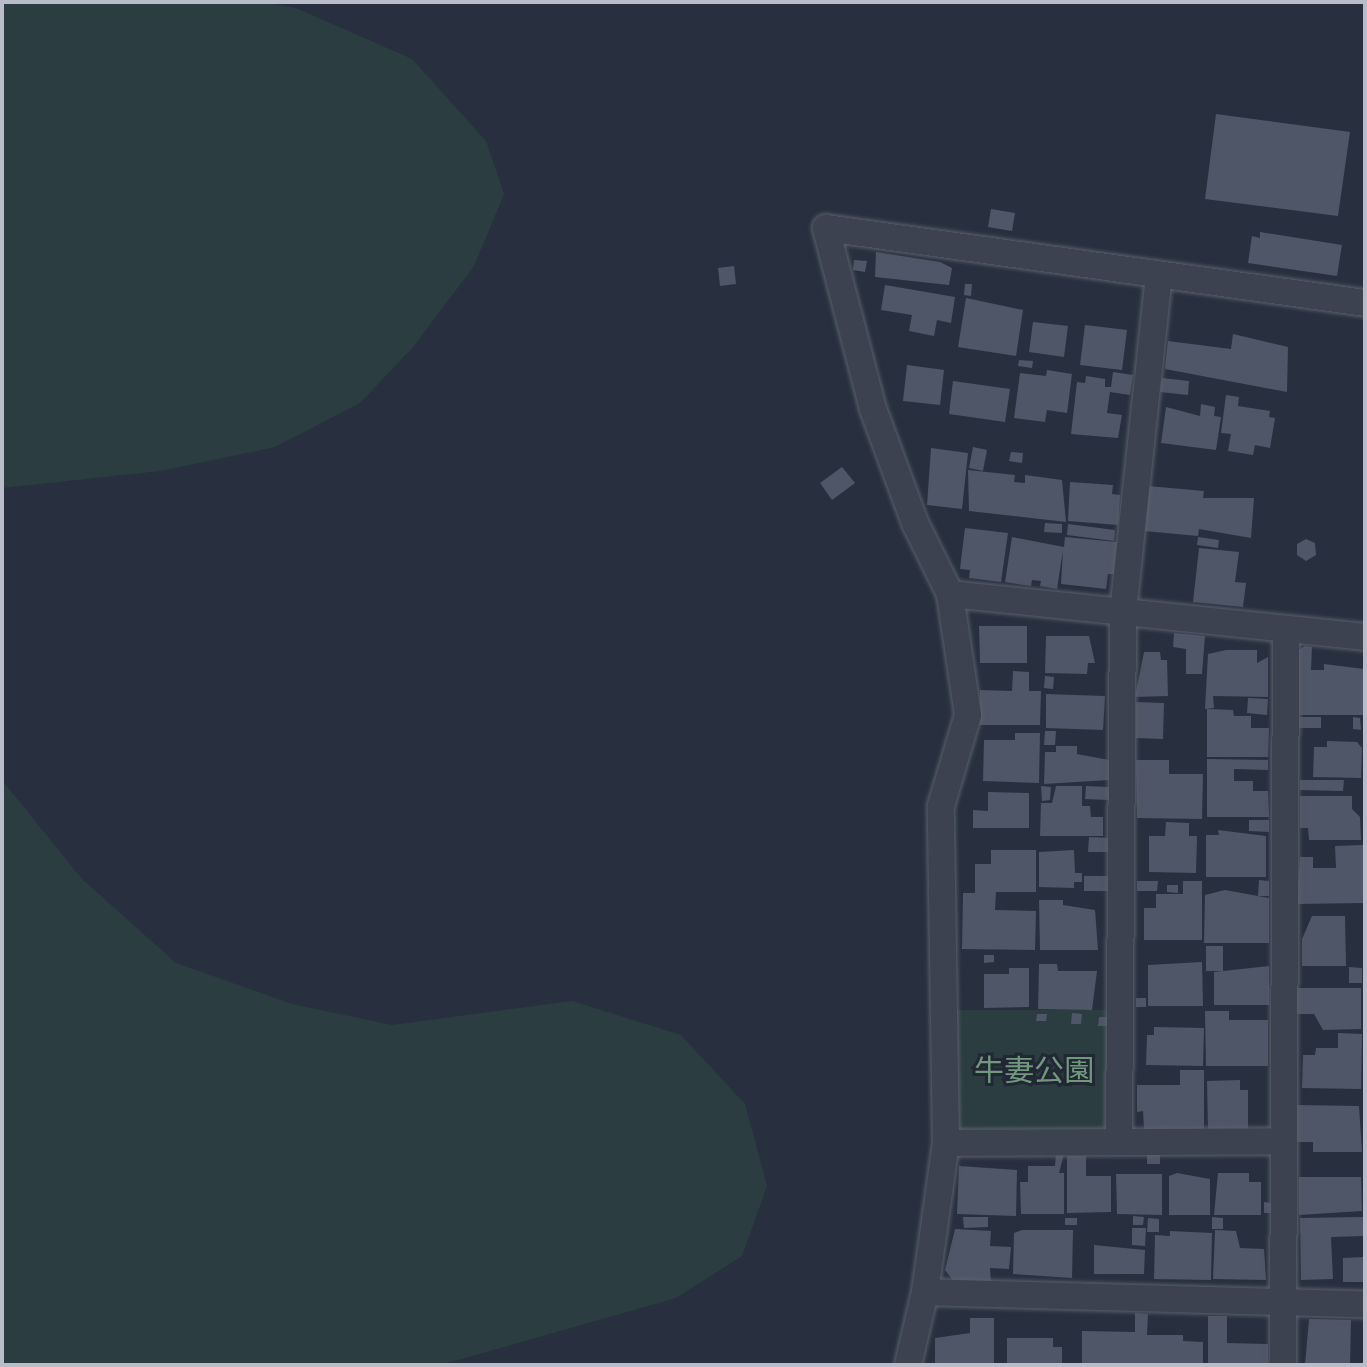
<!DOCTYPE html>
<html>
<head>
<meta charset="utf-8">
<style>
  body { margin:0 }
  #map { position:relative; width:1367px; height:1367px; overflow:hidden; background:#28303f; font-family:"Sofia Sans Condensed","Noto Sans JP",sans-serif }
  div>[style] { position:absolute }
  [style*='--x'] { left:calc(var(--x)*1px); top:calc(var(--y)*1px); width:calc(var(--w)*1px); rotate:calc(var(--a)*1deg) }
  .green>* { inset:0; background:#2b3d41 }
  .building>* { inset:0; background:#4f5667 }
  .roads { filter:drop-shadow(0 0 2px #5a606c) drop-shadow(0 0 2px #5a606c) }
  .street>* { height:26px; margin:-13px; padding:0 13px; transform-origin:13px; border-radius:13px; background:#3c424f }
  span { translate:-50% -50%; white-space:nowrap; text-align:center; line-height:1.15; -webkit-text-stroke:6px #212734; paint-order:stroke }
  .park-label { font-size:30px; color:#72987e }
  .frame { position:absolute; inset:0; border:4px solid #b9bdc9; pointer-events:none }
</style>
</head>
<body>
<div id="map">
  <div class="green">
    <div style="clip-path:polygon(2px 2px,265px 2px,296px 8px,412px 59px,486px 141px,504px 194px,474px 266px,413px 347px,360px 403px,275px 447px,160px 471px,2px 488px)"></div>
    <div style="clip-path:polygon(2px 780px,81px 878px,176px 963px,292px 1004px,392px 1025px,572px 1001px,681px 1035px,745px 1104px,767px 1186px,742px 1256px,676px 1298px,440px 1365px,2px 1365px)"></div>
    <div style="clip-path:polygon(955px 1010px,1113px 1010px,1114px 1134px,956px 1135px)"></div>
  </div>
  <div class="building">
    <div style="clip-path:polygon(1216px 114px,1350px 132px,1338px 216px,1205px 199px)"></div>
    <div style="clip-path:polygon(991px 209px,1015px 213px,1012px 231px,988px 227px)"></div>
    <div style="clip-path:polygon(1260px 232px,1342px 245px,1337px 276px,1248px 263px,1252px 236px,1260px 238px)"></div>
    <div style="clip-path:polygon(876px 252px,940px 262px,952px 268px,949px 285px,875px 277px)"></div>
    <div style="clip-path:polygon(854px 260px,867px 261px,865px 272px,853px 270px)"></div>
    <div style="clip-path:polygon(734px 266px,736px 284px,720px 286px,718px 268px)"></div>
    <div style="clip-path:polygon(965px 284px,972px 284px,971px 296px,964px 295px)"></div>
    <div style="clip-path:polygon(885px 285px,955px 297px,951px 323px,937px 320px,934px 336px,909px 331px,912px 315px,881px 310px)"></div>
    <div style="clip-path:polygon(966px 298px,1023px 310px,1016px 356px,958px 347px)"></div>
    <div style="clip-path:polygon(1033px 322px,1068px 326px,1064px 357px,1029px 352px)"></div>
    <div style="clip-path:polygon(1085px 325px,1127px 330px,1122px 370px,1080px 365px)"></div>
    <div style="clip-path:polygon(1233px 334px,1288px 347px,1287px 392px,1165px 369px,1168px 341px,1231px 349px)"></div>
    <div style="clip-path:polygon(1019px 360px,1033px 361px,1032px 368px,1018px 366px)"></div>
    <div style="clip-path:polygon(907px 365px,944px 370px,940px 405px,903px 401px)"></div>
    <div style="clip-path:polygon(1047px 370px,1072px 374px,1067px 413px,1047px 410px,1045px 422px,1014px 418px,1020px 373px,1046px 376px)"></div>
    <div style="clip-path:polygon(1113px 372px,1133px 375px,1130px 395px,1110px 392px,1107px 413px,1122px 415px,1118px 438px,1071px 434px,1077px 382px,1085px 383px,1086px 376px,1105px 379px,1105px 387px,1111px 387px)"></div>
    <div style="clip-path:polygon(1162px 378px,1189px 381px,1188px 395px,1160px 392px)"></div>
    <div style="clip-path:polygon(953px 381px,1010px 389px,1005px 422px,949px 414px)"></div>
    <div style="clip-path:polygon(1226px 395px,1239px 397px,1238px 406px,1270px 411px,1269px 417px,1275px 418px,1270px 448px,1255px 445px,1253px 455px,1228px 451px,1231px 434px,1221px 433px)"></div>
    <div style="clip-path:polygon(1201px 404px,1215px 407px,1214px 416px,1221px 417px,1216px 450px,1161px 443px,1166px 407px,1200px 416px)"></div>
    <div style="clip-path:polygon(973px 447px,987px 450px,983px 471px,969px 468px)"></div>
    <div style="clip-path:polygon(931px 448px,968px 453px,962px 509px,927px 505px)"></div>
    <div style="clip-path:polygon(1011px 452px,1023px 453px,1022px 463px,1009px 461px)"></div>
    <div style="clip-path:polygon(842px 467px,855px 483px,832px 500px,820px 483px)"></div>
    <div style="clip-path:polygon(968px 470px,1015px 475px,1014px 482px,1025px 483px,1025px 475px,1062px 480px,1066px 522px,969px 511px)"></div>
    <div style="clip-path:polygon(1070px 482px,1113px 485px,1112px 494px,1120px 495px,1118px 525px,1068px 521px)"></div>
    <div style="clip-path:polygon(1148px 486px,1204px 491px,1203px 498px,1254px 498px,1251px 538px,1199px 529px,1198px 536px,1144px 531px)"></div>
    <div style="clip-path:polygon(1045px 523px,1062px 524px,1062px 533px,1044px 532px)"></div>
    <div style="clip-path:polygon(1068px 524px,1115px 530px,1114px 541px,1067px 535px)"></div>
    <div style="clip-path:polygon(965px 528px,1008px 533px,1001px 582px,969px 578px,970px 570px,960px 569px)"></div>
    <div style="clip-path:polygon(1012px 537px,1064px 547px,1065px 537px,1117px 542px,1114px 574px,1108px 574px,1106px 589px,1061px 584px,1063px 550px,1057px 589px,1040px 586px,1041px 581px,1032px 580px,1031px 586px,1005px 582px)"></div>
    <div style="clip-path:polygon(1198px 537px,1219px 540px,1218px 548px,1197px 545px)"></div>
    <div style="clip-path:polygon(1306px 539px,1315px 543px,1316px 555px,1306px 561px,1297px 555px,1297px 544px)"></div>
    <div style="clip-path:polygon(1199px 548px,1239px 552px,1235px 582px,1246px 583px,1243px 607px,1193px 602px)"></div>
    <div style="clip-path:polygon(979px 626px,1027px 626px,1027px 663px,980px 663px)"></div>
    <div style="clip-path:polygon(1174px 633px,1205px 636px,1202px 674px,1186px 674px,1186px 649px,1173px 647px)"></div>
    <div style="clip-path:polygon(1046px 636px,1089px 636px,1095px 663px,1088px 663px,1087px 674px,1045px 673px)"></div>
    <div style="clip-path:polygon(1305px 646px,1312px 647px,1311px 670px,1324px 670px,1324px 664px,1364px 669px,1363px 715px,1296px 715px,1296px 652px)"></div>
    <div style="clip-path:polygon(1226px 650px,1257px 650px,1257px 663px,1268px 657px,1268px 697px,1213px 696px,1214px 708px,1205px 709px,1208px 654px)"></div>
    <div style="clip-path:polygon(1144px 652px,1160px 652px,1161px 660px,1167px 660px,1168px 696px,1135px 697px)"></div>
    <div style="clip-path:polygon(1013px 671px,1029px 672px,1029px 691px,1041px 691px,1040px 725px,980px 725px,980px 690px,1012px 691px)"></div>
    <div style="clip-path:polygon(1045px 676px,1054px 677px,1053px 689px,1044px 688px)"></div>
    <div style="clip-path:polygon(1046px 694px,1105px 696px,1103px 730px,1046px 728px)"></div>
    <div style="clip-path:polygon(1248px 698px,1268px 699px,1267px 715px,1247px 713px)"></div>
    <div style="clip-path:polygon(1136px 702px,1164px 703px,1163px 739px,1136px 738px)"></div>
    <div style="clip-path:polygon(1207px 709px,1233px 710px,1234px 716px,1251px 716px,1251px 728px,1269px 728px,1268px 757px,1207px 757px)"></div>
    <div style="clip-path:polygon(1298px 717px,1321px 717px,1321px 728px,1298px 728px)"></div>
    <div style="clip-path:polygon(1353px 717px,1360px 718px,1361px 730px,1353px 729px)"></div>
    <div style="clip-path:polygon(1045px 731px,1056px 731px,1055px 745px,1044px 745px)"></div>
    <div style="clip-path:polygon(1015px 733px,1040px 733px,1039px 783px,983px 781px,984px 740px,1015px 740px)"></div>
    <div style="clip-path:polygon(1327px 741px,1357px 742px,1362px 748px,1361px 778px,1313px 777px,1314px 747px,1327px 747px)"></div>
    <div style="clip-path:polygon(1056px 746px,1077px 746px,1077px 754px,1109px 760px,1109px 780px,1044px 784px,1045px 752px,1056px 752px)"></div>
    <div style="clip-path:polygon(1207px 759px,1268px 760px,1268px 770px,1234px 769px,1234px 781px,1253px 781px,1253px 791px,1268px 791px,1269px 817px,1207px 817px)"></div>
    <div style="clip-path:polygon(1136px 760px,1169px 760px,1169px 774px,1203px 774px,1202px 819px,1137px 818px)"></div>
    <div style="clip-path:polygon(1300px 780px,1344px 780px,1343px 791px,1300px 790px)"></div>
    <div style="clip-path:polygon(1041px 786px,1051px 787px,1050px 800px,1042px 801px)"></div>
    <div style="clip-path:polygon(1056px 786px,1082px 786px,1082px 806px,1090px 806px,1091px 817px,1103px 817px,1103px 836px,1040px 836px,1041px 803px,1052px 803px)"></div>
    <div style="clip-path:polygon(1086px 786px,1109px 787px,1109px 800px,1085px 799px)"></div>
    <div style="clip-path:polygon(988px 792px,1029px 793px,1029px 828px,973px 828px,973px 810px,988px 811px)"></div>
    <div style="clip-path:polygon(1300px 796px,1352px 796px,1352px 809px,1360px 817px,1361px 840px,1309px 840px,1308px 828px,1300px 828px)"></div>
    <div style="clip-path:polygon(1249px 820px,1269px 820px,1269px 832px,1249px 831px)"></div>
    <div style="clip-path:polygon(1166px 822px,1189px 823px,1189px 836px,1197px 836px,1196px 873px,1149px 872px,1149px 836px,1165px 836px)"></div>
    <div style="clip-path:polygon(1218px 830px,1266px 836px,1266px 877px,1206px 877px,1206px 835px,1219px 835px)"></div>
    <div style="clip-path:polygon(1089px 837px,1110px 838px,1109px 852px,1088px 852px)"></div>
    <div style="clip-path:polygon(1363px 845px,1364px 903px,1297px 904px,1300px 857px,1313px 857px,1313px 868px,1336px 868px,1335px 846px)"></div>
    <div style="clip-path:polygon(991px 850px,1036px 850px,1036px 892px,996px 892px,995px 910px,1036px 911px,1035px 950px,962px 949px,963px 893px,975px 893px,975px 864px,991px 864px)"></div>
    <div style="clip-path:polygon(1074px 850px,1075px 873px,1082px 873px,1082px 882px,1074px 882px,1074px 888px,1039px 887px,1039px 852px)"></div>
    <div style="clip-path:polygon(1084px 876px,1109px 876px,1110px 891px,1084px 891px)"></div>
    <div style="clip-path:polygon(1259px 880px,1269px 881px,1269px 896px,1258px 896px)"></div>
    <div style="clip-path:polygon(1137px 881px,1158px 881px,1157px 891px,1137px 891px)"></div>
    <div style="clip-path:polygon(1183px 881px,1202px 881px,1202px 940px,1144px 940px,1144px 908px,1156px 908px,1156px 894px,1183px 894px)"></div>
    <div style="clip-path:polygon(1167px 885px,1178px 885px,1178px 893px,1167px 892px)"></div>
    <div style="clip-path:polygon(1225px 890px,1269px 898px,1269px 943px,1204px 943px,1205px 895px)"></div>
    <div style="clip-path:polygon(1039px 900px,1063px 900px,1063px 905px,1095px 910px,1098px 950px,1040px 950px)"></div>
    <div style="clip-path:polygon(1312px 916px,1345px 916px,1346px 966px,1302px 966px,1302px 939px)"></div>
    <div style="clip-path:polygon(1206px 946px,1223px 946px,1223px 971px,1206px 971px)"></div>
    <div style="clip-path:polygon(984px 955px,994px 955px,994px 962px,984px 963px)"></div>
    <div style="clip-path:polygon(1202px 962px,1203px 1006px,1148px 1006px,1148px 965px)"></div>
    <div style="clip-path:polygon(1039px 964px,1057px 964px,1058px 971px,1097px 971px,1092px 1010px,1038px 1009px)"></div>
    <div style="clip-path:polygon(1269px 966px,1269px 1005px,1214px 1005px,1214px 972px)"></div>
    <div style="clip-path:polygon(1349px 967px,1362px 968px,1362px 983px,1349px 983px)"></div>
    <div style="clip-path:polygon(1009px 968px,1029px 968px,1029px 1007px,984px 1008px,984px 974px,1009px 974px)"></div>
    <div style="clip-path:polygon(1297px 988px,1361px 988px,1361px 1029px,1323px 1030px,1314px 1014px,1297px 1014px)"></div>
    <div style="clip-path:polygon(1136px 998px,1146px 998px,1146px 1007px,1136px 1007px)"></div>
    <div style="clip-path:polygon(1205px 1011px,1229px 1011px,1229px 1020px,1268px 1020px,1268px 1066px,1206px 1066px)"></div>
    <div style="clip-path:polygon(1072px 1013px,1082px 1014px,1081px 1024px,1071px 1024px)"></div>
    <div style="clip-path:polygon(1037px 1014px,1047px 1014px,1046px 1021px,1036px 1021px)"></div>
    <div style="clip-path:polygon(1099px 1017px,1107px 1017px,1107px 1026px,1098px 1026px)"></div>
    <div style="clip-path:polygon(1154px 1027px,1204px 1028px,1203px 1066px,1146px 1065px,1147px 1035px,1154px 1035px)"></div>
    <div style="clip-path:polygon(1338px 1033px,1362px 1034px,1361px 1089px,1302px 1088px,1303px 1055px,1315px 1055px,1316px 1048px,1338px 1048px)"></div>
    <div style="clip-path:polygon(1180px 1070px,1204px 1070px,1204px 1129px,1144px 1129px,1143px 1111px,1137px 1112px,1137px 1085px,1180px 1085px)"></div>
    <div style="clip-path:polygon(1240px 1080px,1240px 1090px,1248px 1090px,1248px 1129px,1208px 1130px,1207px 1081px)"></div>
    <div style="clip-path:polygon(1296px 1105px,1359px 1106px,1362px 1152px,1313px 1152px,1313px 1142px,1295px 1142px)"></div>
    <div style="clip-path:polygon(1056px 1154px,1064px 1154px,1059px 1173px,1064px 1173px,1064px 1214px,1021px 1214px,1020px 1182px,1028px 1182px,1028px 1166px,1055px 1166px)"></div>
    <div style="clip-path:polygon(1147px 1155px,1160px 1155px,1160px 1164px,1147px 1164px)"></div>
    <div style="clip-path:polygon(1067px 1156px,1086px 1156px,1086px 1176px,1111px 1176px,1111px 1212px,1067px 1213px)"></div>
    <div style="clip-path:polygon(959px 1166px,1017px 1170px,1016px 1216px,957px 1214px)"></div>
    <div style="clip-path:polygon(1177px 1173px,1210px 1179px,1210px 1215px,1169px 1215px,1169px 1176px)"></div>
    <div style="clip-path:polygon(1218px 1173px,1249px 1173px,1249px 1182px,1261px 1182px,1261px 1215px,1214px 1215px)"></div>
    <div style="clip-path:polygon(1116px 1174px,1162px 1174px,1162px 1215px,1117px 1214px)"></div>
    <div style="clip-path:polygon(1299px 1177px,1361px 1177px,1362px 1211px,1299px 1215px)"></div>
    <div style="clip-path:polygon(1264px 1202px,1271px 1203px,1271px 1213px,1264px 1213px)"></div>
    <div style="clip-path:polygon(1133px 1216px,1144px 1217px,1143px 1225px,1133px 1225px)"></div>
    <div style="clip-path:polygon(963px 1217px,988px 1217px,988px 1227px,964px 1228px)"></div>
    <div style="clip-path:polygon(1212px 1217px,1223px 1218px,1223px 1229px,1212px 1229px)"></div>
    <div style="clip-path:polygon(1364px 1217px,1365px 1236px,1331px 1237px,1333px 1279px,1301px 1280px,1300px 1218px)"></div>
    <div style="clip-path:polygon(1065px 1218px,1077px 1218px,1077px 1225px,1065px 1225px)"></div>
    <div style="clip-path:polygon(1148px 1218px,1159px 1219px,1159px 1232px,1147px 1232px)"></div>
    <div style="clip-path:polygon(1132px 1228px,1146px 1228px,1145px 1246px,1132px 1245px)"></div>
    <div style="clip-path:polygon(955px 1229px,991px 1231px,990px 1246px,1011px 1247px,1009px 1269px,990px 1268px,991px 1283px,955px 1283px,945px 1270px)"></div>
    <div style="clip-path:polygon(1022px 1230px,1073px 1230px,1072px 1278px,1013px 1274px,1014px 1233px)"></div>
    <div style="clip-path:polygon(1215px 1230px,1236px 1231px,1240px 1248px,1264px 1249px,1266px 1280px,1213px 1279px)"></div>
    <div style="clip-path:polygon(1170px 1231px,1212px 1233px,1211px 1280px,1154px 1279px,1155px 1235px,1170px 1236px)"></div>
    <div style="clip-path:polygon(1094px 1245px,1145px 1250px,1144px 1274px,1094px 1274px)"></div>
    <div style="clip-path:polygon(1364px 1257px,1365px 1282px,1343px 1282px,1343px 1258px)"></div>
    <div style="clip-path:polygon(1135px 1313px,1148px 1314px,1147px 1335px,1183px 1335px,1183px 1341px,1203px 1342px,1203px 1365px,1082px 1365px,1082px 1331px,1135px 1332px)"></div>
    <div style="clip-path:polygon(1208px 1316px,1227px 1316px,1227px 1343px,1268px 1344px,1268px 1365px,1208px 1365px)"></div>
    <div style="clip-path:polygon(970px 1318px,994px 1318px,994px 1365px,935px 1365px,935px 1338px,970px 1333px)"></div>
    <div style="clip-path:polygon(1309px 1319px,1351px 1320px,1350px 1365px,1305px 1365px)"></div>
    <div style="clip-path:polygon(1007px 1338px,1053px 1338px,1053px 1347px,1062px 1347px,1062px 1365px,1007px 1365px)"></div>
  </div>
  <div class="roads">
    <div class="street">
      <div style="--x:950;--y:594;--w:417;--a:5.9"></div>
      <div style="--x:1119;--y:1140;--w:528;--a:-89.57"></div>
      <div style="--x:1123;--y:612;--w:338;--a:-83.9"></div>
      <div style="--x:946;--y:1143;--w:335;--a:-0.3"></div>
      <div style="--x:925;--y:1292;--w:440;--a:1.6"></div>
      <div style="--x:908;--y:1365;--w:75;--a:-76.9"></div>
      <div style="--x:925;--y:1292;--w:150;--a:-82"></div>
      <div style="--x:946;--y:1143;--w:337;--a:-90.9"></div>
      <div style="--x:941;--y:806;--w:95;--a:-73.5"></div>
      <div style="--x:968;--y:715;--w:122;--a:-98.5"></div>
      <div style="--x:950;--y:594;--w:79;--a:-116.2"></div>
      <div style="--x:915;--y:523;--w:121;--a:-110.2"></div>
      <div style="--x:873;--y:409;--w:187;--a:-104.6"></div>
      <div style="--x:826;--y:228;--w:544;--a:7.92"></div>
      <div style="--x:1283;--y:1365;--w:732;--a:-89.77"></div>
    </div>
  </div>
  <div class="park-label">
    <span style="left:1034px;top:1072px">牛妻公園</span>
  </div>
  <div class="frame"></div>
</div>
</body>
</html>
